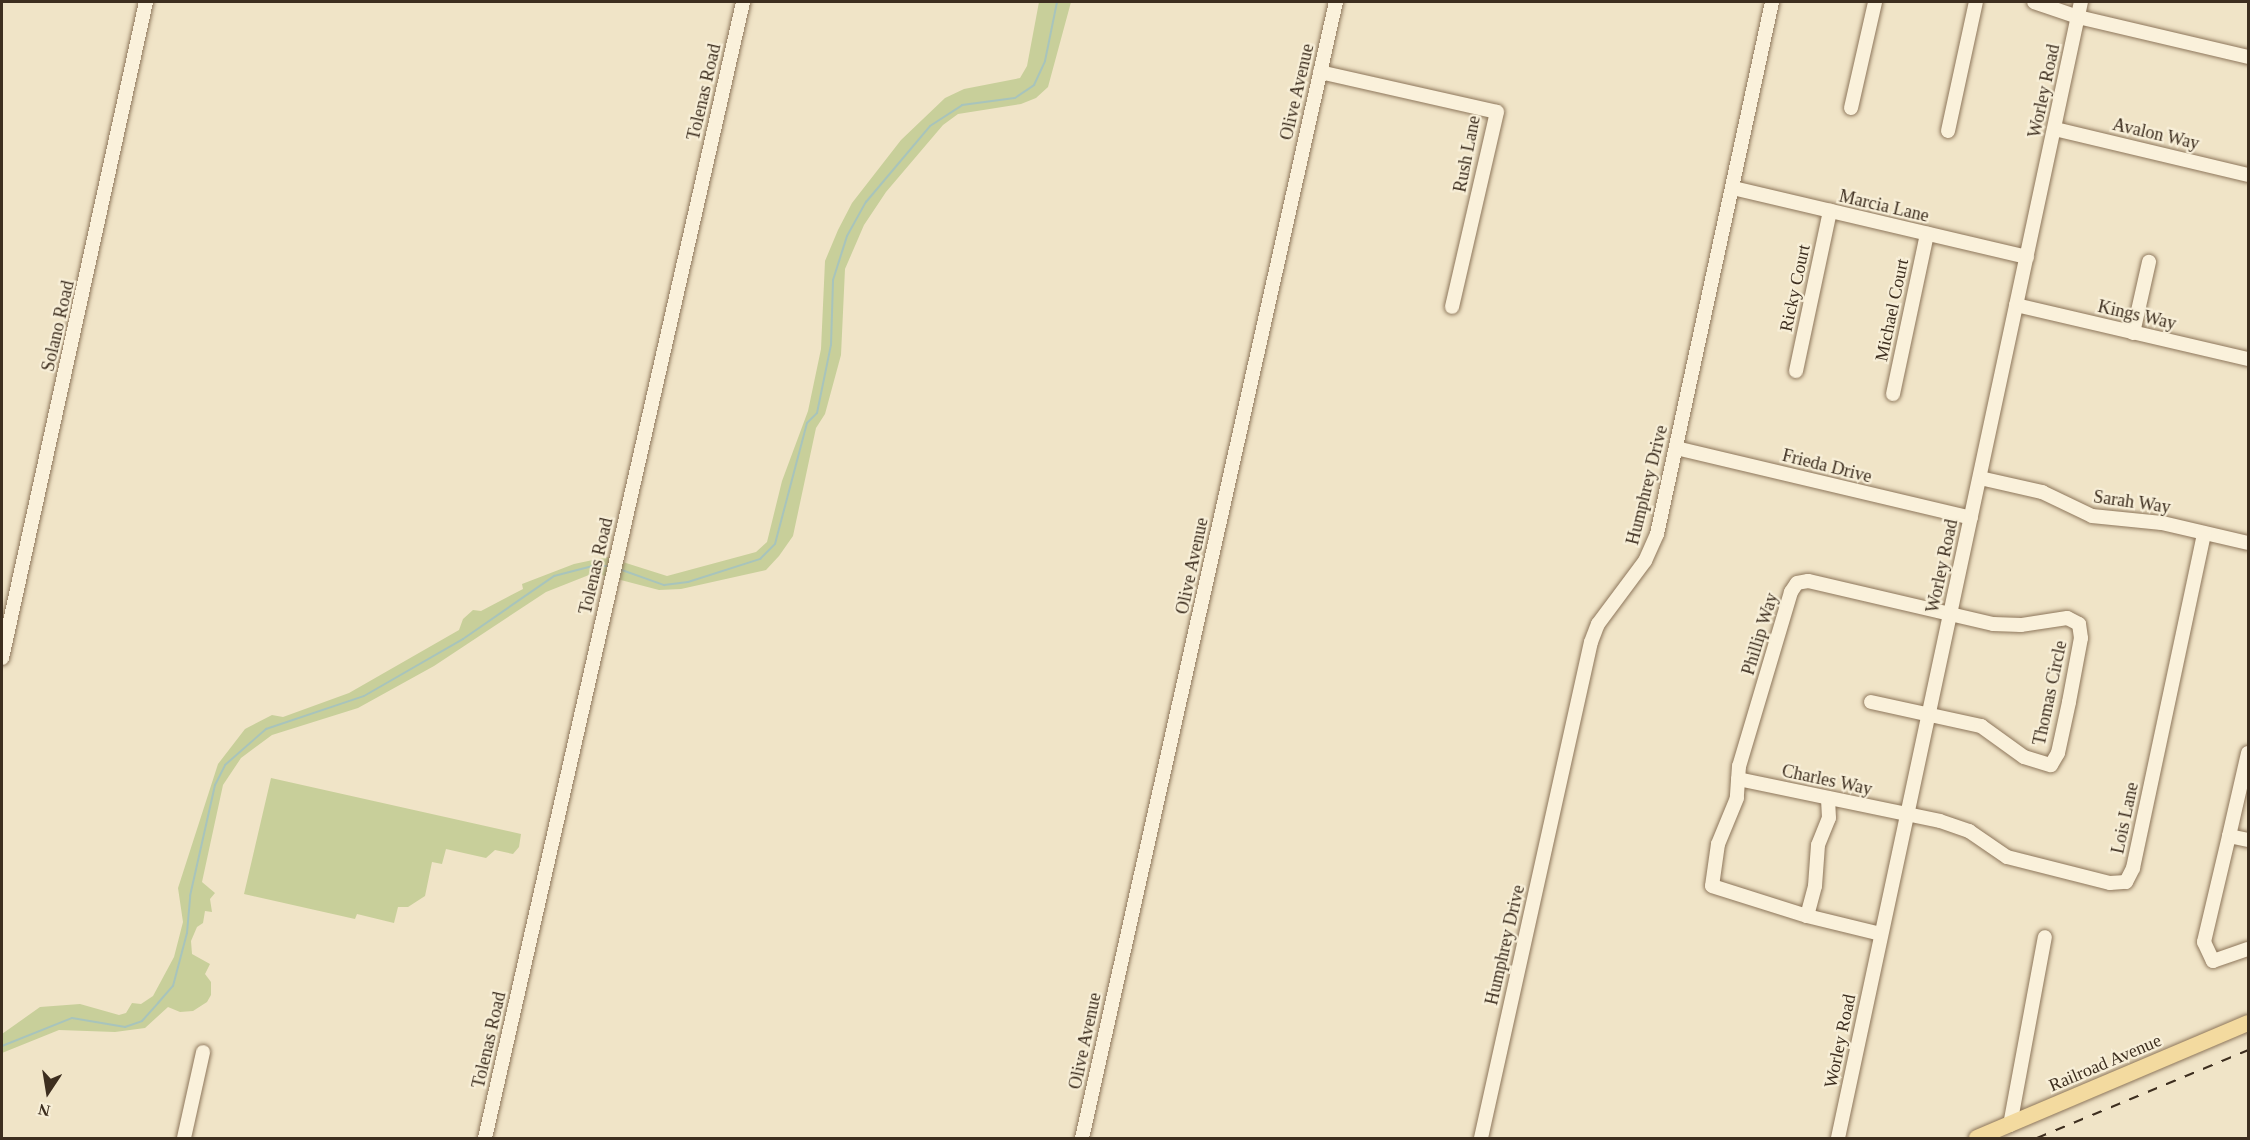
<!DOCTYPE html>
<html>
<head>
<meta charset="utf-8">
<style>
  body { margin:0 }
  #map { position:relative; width:2250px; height:1140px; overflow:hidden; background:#f0e4c7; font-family:"Times New Roman",serif }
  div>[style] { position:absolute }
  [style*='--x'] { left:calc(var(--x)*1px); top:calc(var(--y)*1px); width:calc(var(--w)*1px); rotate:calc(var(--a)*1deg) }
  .green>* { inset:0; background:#c8cf9a }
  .stream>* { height:2px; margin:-1px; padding:0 1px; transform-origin:1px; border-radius:1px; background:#a8c4bc }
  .roads { filter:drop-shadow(0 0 2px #8d765b) drop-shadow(0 0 2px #8d765b) }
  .minor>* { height:14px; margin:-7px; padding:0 7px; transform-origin:7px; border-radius:7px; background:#faf1db }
  .major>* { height:16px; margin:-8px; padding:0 8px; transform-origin:8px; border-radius:8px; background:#f3da9f }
  .rail>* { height:2px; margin-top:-1px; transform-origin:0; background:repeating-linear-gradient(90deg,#3d2e1f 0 10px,transparent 0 20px) }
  span { translate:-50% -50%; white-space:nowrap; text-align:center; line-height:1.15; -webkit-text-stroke:4.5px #f7eed7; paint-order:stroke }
  .street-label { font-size:18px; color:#3d2e1f }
  .frame { position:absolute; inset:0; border:3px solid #3d2e1f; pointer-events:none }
  .north { position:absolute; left:18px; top:1062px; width:60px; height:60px; -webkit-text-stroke:4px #f7eed7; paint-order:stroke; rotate:192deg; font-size:16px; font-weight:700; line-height:24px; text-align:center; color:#3d2e1f }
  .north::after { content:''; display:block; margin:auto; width:21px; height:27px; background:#3d2e1f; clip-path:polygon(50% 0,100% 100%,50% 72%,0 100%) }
</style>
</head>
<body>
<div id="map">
  <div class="green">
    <div style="clip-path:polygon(1039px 2px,1071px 2px,1048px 87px,1036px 98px,1021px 104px,958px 114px,943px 125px,886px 192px,864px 225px,845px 269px,841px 355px,825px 414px,816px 428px,793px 536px,779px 556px,766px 570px,681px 589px,659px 590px,594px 573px,546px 592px,434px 666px,358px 708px,272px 735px,241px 758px,223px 785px,202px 882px,215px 893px,210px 899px,212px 912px,205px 911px,203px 923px,197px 927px,191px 941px,192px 954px,210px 964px,205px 974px,211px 982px,211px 995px,207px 1002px,193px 1011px,180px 1012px,168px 1007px,145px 1028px,115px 1032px,59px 1030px,2px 1053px,2px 1034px,40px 1007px,80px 1004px,119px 1015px,126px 1013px,132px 1003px,141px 1004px,153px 996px,174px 957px,183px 922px,178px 888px,218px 764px,245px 729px,272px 715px,283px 717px,349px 693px,459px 630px,463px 619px,473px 610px,481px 611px,523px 589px,522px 584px,574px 564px,607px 557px,667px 576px,756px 552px,767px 542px,782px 481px,808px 411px,821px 349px,825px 261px,838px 230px,852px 203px,901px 140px,945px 98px,964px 89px,1020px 78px,1027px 66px)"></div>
    <div style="clip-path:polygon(271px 778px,521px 834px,519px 847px,513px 854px,495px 850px,486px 858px,446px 849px,442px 864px,432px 862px,425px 896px,408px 907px,398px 907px,394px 923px,357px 914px,355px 919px,244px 894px)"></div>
  </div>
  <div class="stream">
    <div style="--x:619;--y:569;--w:48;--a:19.6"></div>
    <div style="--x:664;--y:585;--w:24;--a:-7"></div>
    <div style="--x:688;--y:582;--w:76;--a:-17.7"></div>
    <div style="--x:760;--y:559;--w:21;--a:-45"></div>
    <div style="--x:775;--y:544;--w:125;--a:-75.2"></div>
    <div style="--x:807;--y:423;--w:14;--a:-45"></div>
    <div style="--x:817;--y:413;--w:69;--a:-78.4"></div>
    <div style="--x:831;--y:345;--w:65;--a:-88.2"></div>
    <div style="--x:833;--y:280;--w:46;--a:-72.3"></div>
    <div style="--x:847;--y:236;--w:39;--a:-61"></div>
    <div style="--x:866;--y:202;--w:99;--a:-49.9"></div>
    <div style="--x:930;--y:126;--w:38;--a:-33"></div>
    <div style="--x:962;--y:105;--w:53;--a:-7.5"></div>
    <div style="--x:1015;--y:98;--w:23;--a:-34"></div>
    <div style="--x:1034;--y:85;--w:26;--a:-65"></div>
    <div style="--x:1045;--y:61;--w:60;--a:-78.5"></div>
    <div style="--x:2;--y:1046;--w:75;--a:-21.8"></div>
    <div style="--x:72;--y:1018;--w:54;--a:9.6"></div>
    <div style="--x:125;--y:1027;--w:18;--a:-19"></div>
    <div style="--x:142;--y:1021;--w:24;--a:-48"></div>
    <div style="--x:158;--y:1003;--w:23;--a:-49"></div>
    <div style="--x:173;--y:986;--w:55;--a:-75.2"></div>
    <div style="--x:187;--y:933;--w:37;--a:-85"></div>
    <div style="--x:190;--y:896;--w:114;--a:-77.3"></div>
    <div style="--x:215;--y:785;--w:22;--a:-63"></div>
    <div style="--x:225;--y:765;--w:55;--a:-41.3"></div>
    <div style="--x:266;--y:729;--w:103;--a:-18.6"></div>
    <div style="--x:364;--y:696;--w:114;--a:-29.9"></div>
    <div style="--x:463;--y:639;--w:111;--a:-34.7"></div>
    <div style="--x:554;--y:576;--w:40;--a:-14.4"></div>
    <div style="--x:593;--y:566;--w:18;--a:0"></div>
  </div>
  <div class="roads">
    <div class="minor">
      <div style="--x:2034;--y:2;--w:46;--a:18.8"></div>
      <div style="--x:2078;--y:17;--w:175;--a:13.2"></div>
      <div style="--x:1320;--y:72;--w:181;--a:12.7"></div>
      <div style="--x:1497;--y:112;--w:200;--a:103"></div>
      <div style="--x:1851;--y:108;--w:109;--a:-77.2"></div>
      <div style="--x:2055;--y:129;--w:198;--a:13.4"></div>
      <div style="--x:1948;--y:131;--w:132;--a:-77.8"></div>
      <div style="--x:1733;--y:188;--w:302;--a:13.2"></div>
      <div style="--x:2016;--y:305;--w:238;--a:13.1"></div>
      <div style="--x:2133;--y:333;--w:73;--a:-77.3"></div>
      <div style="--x:1796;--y:371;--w:164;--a:-78"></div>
      <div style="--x:1893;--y:394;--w:164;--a:-78"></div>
      <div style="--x:1676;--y:448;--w:303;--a:13.3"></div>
      <div style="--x:1980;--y:478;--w:64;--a:12.7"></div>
      <div style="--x:2042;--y:492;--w:55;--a:25.6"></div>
      <div style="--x:2092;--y:516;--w:70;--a:5.7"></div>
      <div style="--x:2162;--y:523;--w:88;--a:13.1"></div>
      <div style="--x:2;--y:658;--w:672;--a:-77.62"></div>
      <div style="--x:1871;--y:702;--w:113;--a:12.3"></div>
      <div style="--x:1981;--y:726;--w:53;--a:35.8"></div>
      <div style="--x:2024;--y:757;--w:28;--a:17"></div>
      <div style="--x:2051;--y:765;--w:14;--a:-60"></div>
      <div style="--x:2058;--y:753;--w:52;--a:-77.8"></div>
      <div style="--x:2069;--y:702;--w:65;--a:-79.4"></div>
      <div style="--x:2081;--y:638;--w:14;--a:-98"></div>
      <div style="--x:2079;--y:624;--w:13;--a:-153"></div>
      <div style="--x:2067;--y:618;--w:47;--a:171.3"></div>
      <div style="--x:2021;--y:625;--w:28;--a:-178"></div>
      <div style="--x:1993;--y:624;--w:190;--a:-166.9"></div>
      <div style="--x:1808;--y:581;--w:11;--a:170"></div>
      <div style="--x:1797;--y:583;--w:11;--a:124"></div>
      <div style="--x:1791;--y:592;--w:182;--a:106.6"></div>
      <div style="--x:1739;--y:766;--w:32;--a:94"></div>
      <div style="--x:1737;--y:798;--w:50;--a:112.4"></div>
      <div style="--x:1718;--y:844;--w:42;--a:98.1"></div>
      <div style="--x:1712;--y:886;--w:100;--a:17.5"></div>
      <div style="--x:1807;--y:916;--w:76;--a:13.7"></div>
      <div style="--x:2248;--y:753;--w:85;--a:102.9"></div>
      <div style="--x:2229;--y:836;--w:19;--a:12"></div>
      <div style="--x:1738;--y:779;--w:206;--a:11.7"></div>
      <div style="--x:1940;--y:821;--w:31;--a:19"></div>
      <div style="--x:1969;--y:831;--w:46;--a:34.4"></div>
      <div style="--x:2007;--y:857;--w:106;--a:14.2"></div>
      <div style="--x:2110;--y:883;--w:16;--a:-4"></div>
      <div style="--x:2126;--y:882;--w:16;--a:-63"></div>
      <div style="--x:2133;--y:868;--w:342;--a:-78"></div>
      <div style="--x:2229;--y:836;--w:109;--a:103.3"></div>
      <div style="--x:2204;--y:942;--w:21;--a:65"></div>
      <div style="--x:2213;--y:961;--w:37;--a:-19"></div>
      <div style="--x:1807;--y:916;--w:31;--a:-75"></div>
      <div style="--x:1815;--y:886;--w:41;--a:-85.8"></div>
      <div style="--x:1818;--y:845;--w:29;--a:-68"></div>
      <div style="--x:1829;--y:818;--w:20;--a:-93"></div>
      <div style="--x:2010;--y:1125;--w:191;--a:-79.5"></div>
      <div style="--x:184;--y:1138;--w:88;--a:-77.5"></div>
      <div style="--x:485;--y:1138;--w:1165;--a:-77.2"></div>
      <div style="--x:1082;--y:1138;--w:1164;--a:-77.4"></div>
      <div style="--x:1481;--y:1138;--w:508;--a:-77.5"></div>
      <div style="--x:1591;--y:642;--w:19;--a:-69"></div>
      <div style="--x:1598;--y:624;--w:79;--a:-53.3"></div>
      <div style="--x:1645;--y:561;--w:30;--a:-66"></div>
      <div style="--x:1657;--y:534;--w:544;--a:-77.8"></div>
      <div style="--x:1838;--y:1138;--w:1162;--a:-77.93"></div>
    </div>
    <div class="major">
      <div style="--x:1977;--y:1138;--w:294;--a:-23"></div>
    </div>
  </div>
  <div class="rail">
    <div style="--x:2037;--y:1138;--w:229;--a:-22.6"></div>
  </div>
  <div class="street-label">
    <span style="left:2044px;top:91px;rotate:-78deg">Worley Road</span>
    <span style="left:704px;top:92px;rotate:-77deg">Tolenas Road</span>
    <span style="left:1297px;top:92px;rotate:-77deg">Olive Avenue</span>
    <span style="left:2156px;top:134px;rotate:13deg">Avalon Way</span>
    <span style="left:1467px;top:154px;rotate:-79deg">Rush Lane</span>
    <span style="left:1884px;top:206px;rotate:13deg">Marcia Lane</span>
    <span style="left:1795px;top:288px;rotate:-78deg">Ricky Court</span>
    <span style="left:1892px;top:310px;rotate:-78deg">Michael Court</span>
    <span style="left:2137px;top:315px;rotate:13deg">Kings Way</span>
    <span style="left:58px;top:326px;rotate:-77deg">Solano Road</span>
    <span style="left:1827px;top:466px;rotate:14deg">Frieda Drive</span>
    <span style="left:1647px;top:485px;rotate:-76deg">Humphrey Drive</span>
    <span style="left:2132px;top:502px;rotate:8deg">Sarah Way</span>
    <span style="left:596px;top:566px;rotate:-77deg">Tolenas Road</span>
    <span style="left:1192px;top:566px;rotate:-78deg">Olive Avenue</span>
    <span style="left:1942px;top:566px;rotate:-78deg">Worley Road</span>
    <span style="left:1760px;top:634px;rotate:-73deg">Phillip Way</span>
    <span style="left:2050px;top:693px;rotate:-78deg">Thomas Circle</span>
    <span style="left:1827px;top:780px;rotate:12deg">Charles Way</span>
    <span style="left:2125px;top:818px;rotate:-78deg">Lois Lane</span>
    <span style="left:1505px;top:945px;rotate:-77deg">Humphrey Drive</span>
    <span style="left:489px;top:1040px;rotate:-77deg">Tolenas Road</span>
    <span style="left:1085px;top:1041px;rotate:-78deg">Olive Avenue</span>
    <span style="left:1840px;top:1041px;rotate:-78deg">Worley Road</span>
    <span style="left:2105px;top:1063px;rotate:-23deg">Railroad Avenue</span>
  </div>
  <div class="frame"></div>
  <div class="north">N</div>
</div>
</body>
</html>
